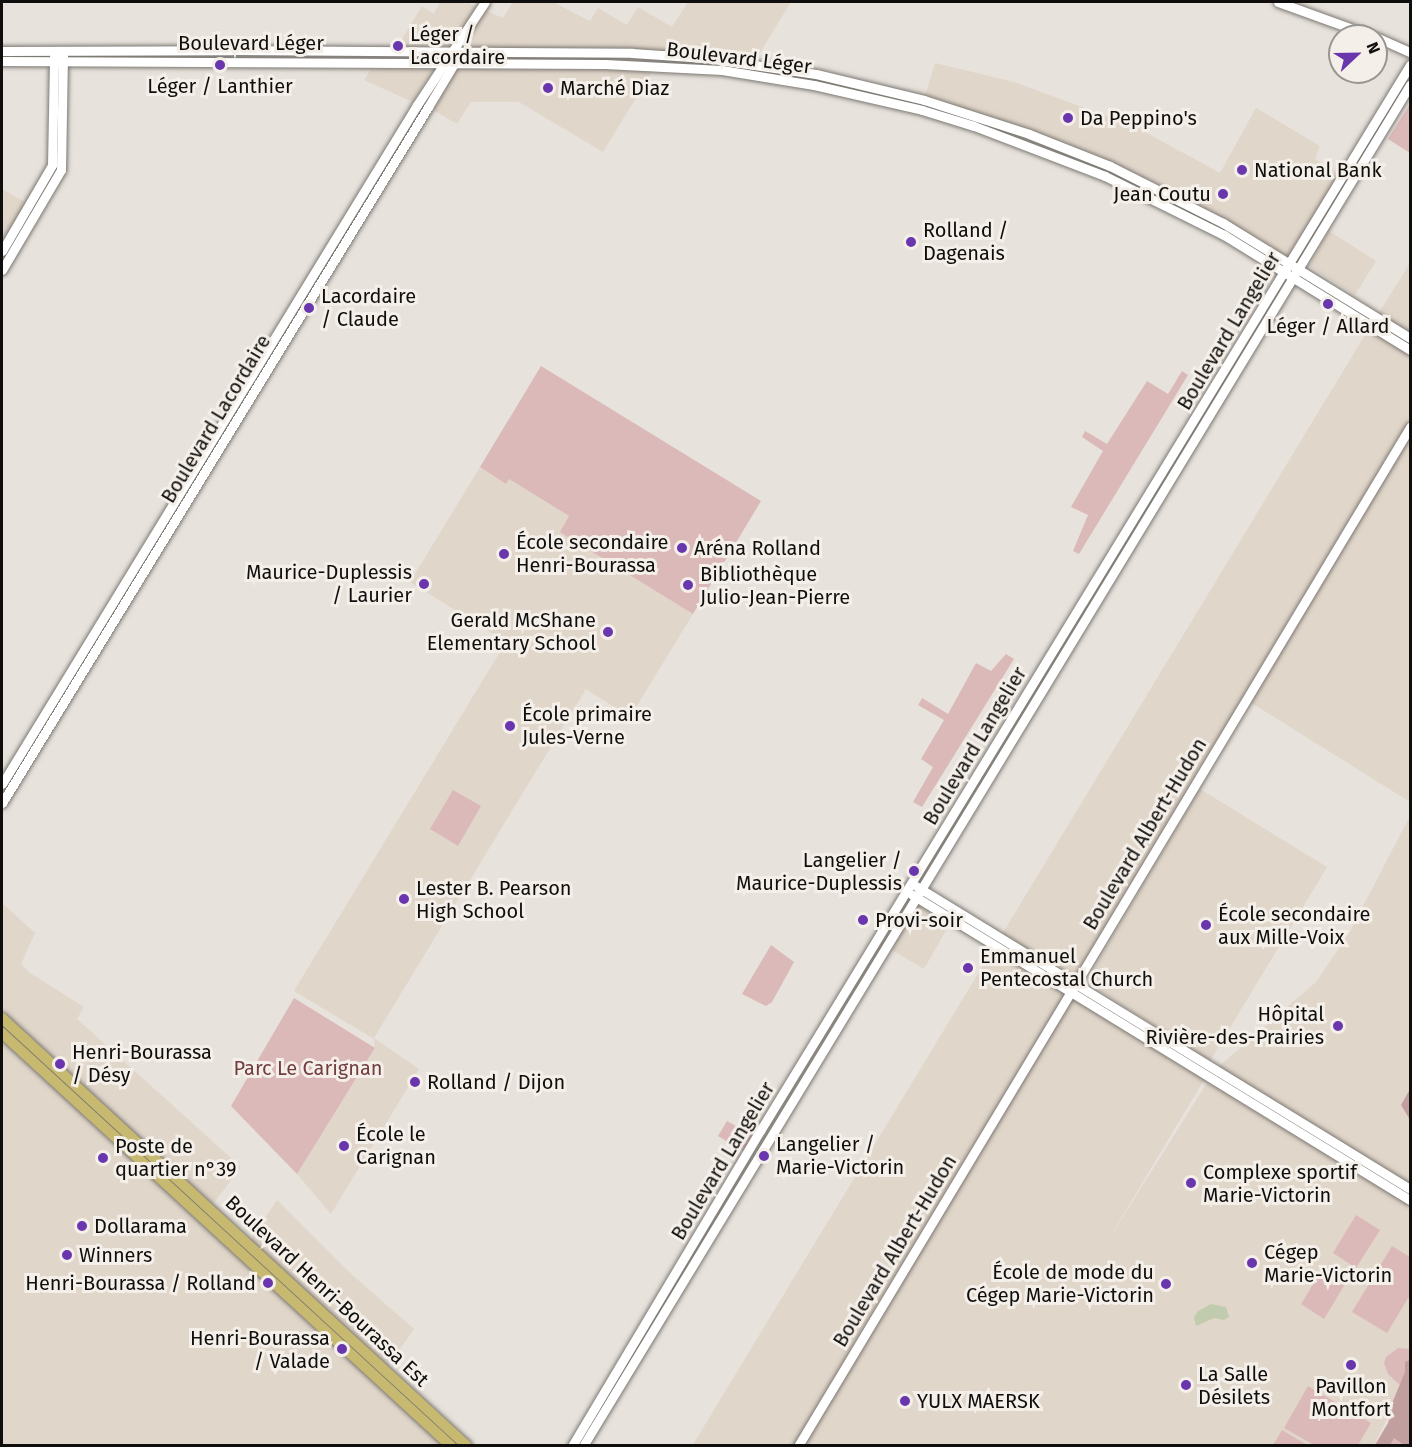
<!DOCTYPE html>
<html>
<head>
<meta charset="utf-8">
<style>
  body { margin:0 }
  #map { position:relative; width:1412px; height:1447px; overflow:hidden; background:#e7e2dc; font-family:"Fira Sans",sans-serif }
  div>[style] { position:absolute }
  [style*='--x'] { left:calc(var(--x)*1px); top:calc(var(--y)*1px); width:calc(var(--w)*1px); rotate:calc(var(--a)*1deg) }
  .built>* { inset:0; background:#e1d6ca }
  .green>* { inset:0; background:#dbb9b9 }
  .forest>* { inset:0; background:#c29f9f }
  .water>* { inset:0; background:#c1ccae }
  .roads { filter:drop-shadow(0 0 2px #7c7872) drop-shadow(0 0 2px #7c7872) }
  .secondary>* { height:9px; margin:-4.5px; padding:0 4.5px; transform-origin:4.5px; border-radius:4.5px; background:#fff }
  .primary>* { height:10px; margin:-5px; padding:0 5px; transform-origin:5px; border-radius:5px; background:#c7b970 }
  .dots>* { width:16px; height:16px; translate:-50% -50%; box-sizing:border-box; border:3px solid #f4efe9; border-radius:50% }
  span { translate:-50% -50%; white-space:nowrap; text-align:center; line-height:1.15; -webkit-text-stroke:6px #f4efe9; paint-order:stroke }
  .poi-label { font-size:20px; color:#100e0c }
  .left { translate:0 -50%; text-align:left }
  .right { translate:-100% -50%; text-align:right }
  .street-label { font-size:20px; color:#100e0c }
  .park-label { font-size:20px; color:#713d3f }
  .frame { position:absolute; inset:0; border:3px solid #100e0c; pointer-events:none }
  .north { position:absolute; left:1328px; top:24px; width:60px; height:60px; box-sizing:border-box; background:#f4efe9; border:2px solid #999591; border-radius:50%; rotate:68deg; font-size:16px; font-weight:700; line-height:24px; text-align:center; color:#100e0c }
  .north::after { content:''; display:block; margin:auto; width:21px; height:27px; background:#6936ad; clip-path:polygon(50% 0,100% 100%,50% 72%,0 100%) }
</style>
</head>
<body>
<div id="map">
  <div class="built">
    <div style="clip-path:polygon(440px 2px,466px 2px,503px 18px,513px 2px,553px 2px,590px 21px,598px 8px,627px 25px,638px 7px,672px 27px,688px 2px,791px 2px,753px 64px,654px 54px,395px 51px,422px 6px,434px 14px)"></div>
    <div style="clip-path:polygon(935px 63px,1014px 82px,1134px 126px,1220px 173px,1256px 108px,1320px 146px,1315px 159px,1344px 176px,1290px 264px,1110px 166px,924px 100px)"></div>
    <div style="clip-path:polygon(656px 65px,603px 152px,519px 102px,471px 102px,457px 124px,428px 107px,457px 69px)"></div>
    <div style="clip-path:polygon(429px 68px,432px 71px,413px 102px,364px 80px,371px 69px)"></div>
    <div style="clip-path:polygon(2px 189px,30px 205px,2px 251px)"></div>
    <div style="clip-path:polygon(1329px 231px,1376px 261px,1355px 295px,1309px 266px)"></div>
    <div style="clip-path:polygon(evenodd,1410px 263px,1410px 802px,1250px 702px,1071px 991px,1410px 1201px,1410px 1372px,1374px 1445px,692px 1446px,1368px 330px,1367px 323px,1372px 314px,1380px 311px,1410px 263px,1210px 1078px,1104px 1247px,1202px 1083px,1210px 1078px)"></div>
    <div style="clip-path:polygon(480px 467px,506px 484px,509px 479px,570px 517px,561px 532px,693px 614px,630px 717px,586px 689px,374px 1038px,419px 1069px,331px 1214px,297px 1174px,375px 1049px,374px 1039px,294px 991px,506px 642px,410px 582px)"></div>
    <div style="clip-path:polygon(1200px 789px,1327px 867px,1210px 1061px,1086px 982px)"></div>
    <div style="clip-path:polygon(1410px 816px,1410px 1089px,1401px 1105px,1410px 1120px,1410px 1189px,1216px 1069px,1316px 982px,1348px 935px)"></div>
    <div style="clip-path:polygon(916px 897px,953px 918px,924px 969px,885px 946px)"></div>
    <div style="clip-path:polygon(2px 903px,35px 933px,21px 964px,30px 973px,84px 1007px,77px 1019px,241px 1167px,210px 1208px,2px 1018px)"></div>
    <div style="clip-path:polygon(2px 1033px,449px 1445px,2px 1445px)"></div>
    <div style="clip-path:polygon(277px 1200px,349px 1272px,414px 1329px,386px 1369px,249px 1242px)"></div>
  </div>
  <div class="green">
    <div style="clip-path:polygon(1410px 104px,1410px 153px,1388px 139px)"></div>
    <div style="clip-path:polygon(541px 366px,761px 501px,693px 614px,560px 532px,569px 516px,509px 479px,506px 484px,480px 467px)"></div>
    <div style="clip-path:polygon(1182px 371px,1188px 375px,1079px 554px,1073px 551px,1088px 515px,1071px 507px,1103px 451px,1082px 437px,1085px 431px,1107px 444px,1147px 381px,1168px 394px)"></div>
    <div style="clip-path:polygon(1006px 654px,1014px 659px,922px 807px,913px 802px,933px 767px,921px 759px,944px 720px,918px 705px,920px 702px,922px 698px,948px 714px,976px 663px,991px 671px)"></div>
    <div style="clip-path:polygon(453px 790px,481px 806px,458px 846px,430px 829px)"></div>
    <div style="clip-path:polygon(771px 945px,794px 962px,772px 1002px,766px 1006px,742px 994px)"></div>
    <div style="clip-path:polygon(294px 998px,375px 1048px,297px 1174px,231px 1106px)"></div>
    <div style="clip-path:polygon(727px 1121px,757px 1138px,748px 1154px,718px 1136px)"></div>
    <div style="clip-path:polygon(1356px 1215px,1380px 1230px,1356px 1268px,1333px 1253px)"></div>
    <div style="clip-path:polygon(1392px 1246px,1410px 1257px,1410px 1295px,1387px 1333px,1352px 1312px)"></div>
    <div style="clip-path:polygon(1325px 1265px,1348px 1279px,1324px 1319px,1301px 1304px)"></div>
    <div style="clip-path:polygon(1398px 1348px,1410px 1349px,1410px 1445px,1386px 1445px,1389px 1414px,1403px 1388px,1388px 1374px,1384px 1363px,1386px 1357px)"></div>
    <div style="clip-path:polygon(1308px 1386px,1371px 1423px,1358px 1445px,1314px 1445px,1284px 1428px)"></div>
    <div style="clip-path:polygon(1282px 1430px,1307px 1445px,1273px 1445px)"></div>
  </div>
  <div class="forest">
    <div style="clip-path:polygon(1410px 1089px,1410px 1120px,1401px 1105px)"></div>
    <div style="clip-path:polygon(1410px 1360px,1410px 1445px,1404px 1445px,1394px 1438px,1390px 1445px,1375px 1445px,1391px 1418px,1388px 1413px,1405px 1372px,1405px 1362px)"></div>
  </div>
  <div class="water">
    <div style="clip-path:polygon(1211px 1304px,1226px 1307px,1229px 1317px,1224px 1320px,1214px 1318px,1196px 1326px,1194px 1317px,1198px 1311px)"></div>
  </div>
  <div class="roads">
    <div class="secondary">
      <div style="--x:1278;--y:2;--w:100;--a:19.9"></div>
      <div style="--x:1376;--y:37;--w:37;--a:24"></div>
      <div style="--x:2;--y:51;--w:230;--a:-0.2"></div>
      <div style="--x:232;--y:50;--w:400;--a:0.4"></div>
      <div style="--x:632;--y:53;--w:74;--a:3.9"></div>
      <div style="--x:706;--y:58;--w:111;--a:8.3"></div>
      <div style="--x:816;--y:74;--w:111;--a:13.5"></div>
      <div style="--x:924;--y:100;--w:110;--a:17.9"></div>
      <div style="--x:1029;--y:134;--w:87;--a:21.6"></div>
      <div style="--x:1110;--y:166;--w:127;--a:26.8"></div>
      <div style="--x:1223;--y:223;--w:220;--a:31.6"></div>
      <div style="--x:2;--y:61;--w:603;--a:0.29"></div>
      <div style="--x:605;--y:64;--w:117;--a:2.9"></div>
      <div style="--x:722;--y:70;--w:93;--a:9.3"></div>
      <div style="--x:814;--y:85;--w:111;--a:13"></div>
      <div style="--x:922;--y:110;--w:54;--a:17.1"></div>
      <div style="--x:974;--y:126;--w:140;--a:20.9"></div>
      <div style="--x:1105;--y:176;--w:133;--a:26.4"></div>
      <div style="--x:1224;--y:235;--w:219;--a:31.7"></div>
      <div style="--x:2;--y:251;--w:99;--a:-59.8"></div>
      <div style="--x:52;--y:165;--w:109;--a:-88.9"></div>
      <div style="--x:2;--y:270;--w:116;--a:-59.5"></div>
      <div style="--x:61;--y:170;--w:114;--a:-89"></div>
      <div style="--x:2;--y:784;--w:796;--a:-58.57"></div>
      <div style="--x:417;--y:105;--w:123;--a:-56.6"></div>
      <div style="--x:2;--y:803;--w:816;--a:-58.53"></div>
      <div style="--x:428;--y:107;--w:52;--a:-59"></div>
      <div style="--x:455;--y:62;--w:5;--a:-90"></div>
      <div style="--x:916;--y:886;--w:580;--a:31.52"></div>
      <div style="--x:911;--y:894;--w:585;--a:31.52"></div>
      <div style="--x:572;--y:1446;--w:367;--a:-59.2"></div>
      <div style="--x:760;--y:1131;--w:1249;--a:-58.63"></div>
      <div style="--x:583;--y:1446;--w:1593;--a:-58.72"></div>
      <div style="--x:798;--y:1446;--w:1189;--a:-59.01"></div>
    </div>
    <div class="primary">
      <div style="--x:2;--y:1018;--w:632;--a:42.63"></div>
      <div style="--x:2;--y:1033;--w:610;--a:42.61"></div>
    </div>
  </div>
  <div class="dots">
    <div style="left:398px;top:46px;background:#6936ad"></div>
    <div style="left:220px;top:65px;background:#6936ad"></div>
    <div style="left:548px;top:88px;background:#6936ad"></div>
    <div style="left:1068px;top:118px;background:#6936ad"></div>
    <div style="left:1242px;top:170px;background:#6936ad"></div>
    <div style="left:1223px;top:194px;background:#6936ad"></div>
    <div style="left:911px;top:242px;background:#6936ad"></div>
    <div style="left:1328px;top:304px;background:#6936ad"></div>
    <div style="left:309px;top:308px;background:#6936ad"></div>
    <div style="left:682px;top:548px;background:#6936ad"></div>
    <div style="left:504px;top:554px;background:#6936ad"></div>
    <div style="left:424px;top:584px;background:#6936ad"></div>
    <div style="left:688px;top:585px;background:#6936ad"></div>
    <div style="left:608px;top:632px;background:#6936ad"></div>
    <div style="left:510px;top:726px;background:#6936ad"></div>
    <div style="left:914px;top:871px;background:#6936ad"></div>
    <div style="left:404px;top:899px;background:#6936ad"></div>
    <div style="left:863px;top:920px;background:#6936ad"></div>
    <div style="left:1206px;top:925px;background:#6936ad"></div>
    <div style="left:968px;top:968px;background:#6936ad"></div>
    <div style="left:1338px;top:1026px;background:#6936ad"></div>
    <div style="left:60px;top:1064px;background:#6936ad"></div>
    <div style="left:415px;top:1082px;background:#6936ad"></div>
    <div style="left:344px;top:1146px;background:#6936ad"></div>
    <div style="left:764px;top:1156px;background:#6936ad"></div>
    <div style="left:103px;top:1158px;background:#6936ad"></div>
    <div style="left:1191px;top:1183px;background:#6936ad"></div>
    <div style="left:82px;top:1226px;background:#6936ad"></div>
    <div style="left:67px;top:1255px;background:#6936ad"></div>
    <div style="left:1252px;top:1263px;background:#6936ad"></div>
    <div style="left:268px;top:1283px;background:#6936ad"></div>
    <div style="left:1166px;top:1284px;background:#6936ad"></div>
    <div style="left:342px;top:1349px;background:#6936ad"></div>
    <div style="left:1351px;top:1365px;background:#6936ad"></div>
    <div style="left:1186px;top:1385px;background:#6936ad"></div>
    <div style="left:905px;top:1401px;background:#6936ad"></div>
  </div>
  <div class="poi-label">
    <span class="left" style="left:410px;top:46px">Léger /<br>Lacordaire</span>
    <span style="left:220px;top:86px">Léger / Lanthier</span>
    <span class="left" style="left:560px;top:88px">Marché Diaz</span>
    <span class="left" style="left:1080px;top:118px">Da Peppino's</span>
    <span class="left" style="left:1254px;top:170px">National Bank</span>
    <span class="right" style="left:1211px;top:194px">Jean Coutu</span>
    <span class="left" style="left:923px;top:242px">Rolland /<br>Dagenais</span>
    <span class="left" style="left:321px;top:308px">Lacordaire<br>/ Claude</span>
    <span style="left:1328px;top:326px">Léger / Allard</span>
    <span class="left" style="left:516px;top:554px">École secondaire<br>Henri-Bourassa</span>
    <span class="left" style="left:694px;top:548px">Aréna Rolland</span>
    <span class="right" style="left:412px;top:584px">Maurice-Duplessis<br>/ Laurier</span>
    <span class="left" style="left:700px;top:586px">Bibliothèque<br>Julio-Jean-Pierre</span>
    <span class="right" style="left:596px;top:632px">Gerald McShane<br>Elementary School</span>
    <span class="left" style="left:522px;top:726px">École primaire<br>Jules-Verne</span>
    <span class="right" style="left:902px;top:872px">Langelier /<br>Maurice-Duplessis</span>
    <span class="left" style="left:416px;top:900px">Lester B. Pearson<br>High School</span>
    <span class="left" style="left:1218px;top:926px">École secondaire<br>aux Mille-Voix</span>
    <span class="left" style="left:875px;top:920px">Provi-soir</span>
    <span class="left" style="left:980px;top:968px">Emmanuel<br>Pentecostal Church</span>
    <span class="right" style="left:1324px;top:1026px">Hôpital<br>Rivière-des-Prairies</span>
    <span class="left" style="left:72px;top:1064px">Henri-Bourassa<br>/ Désy</span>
    <span class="left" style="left:427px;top:1082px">Rolland / Dijon</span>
    <span class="left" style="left:356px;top:1146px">École le<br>Carignan</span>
    <span class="left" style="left:776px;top:1156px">Langelier /<br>Marie-Victorin</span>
    <span class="left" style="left:115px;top:1158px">Poste de<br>quartier n°39</span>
    <span class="left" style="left:1203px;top:1184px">Complexe sportif<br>Marie-Victorin</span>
    <span class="left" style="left:94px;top:1226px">Dollarama</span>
    <span class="left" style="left:1264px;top:1264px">Cégep<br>Marie-Victorin</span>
    <span class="left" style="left:79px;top:1255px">Winners</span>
    <span class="right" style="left:1154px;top:1284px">École de mode du<br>Cégep Marie-Victorin</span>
    <span class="right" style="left:256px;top:1283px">Henri-Bourassa / Rolland</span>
    <span class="right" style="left:330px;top:1350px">Henri-Bourassa<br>/ Valade</span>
    <span class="left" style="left:1198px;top:1386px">La Salle<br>Désilets</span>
    <span style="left:1351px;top:1398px">Pavillon<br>Montfort</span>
    <span class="left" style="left:917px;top:1401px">YULX MAERSK</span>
  </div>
  <div class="street-label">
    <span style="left:251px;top:43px">Boulevard Léger</span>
    <span style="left:739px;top:58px;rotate:7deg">Boulevard Léger</span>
    <span style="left:1229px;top:331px;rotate:-59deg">Boulevard Langelier</span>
    <span style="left:216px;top:419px;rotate:-59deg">Boulevard Lacordaire</span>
    <span style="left:975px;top:746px;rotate:-59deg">Boulevard Langelier</span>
    <span style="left:1145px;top:834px;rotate:-59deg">Boulevard Albert-Hudon</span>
    <span style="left:723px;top:1161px;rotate:-59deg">Boulevard Langelier</span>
    <span style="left:895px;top:1251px;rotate:-59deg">Boulevard Albert-Hudon</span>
    <span style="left:327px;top:1291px;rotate:43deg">Boulevard Henri-Bourassa Est</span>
  </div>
  <div class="park-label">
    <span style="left:308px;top:1068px">Parc Le Carignan</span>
  </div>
  <div class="frame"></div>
  <div class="north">N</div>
</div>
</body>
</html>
